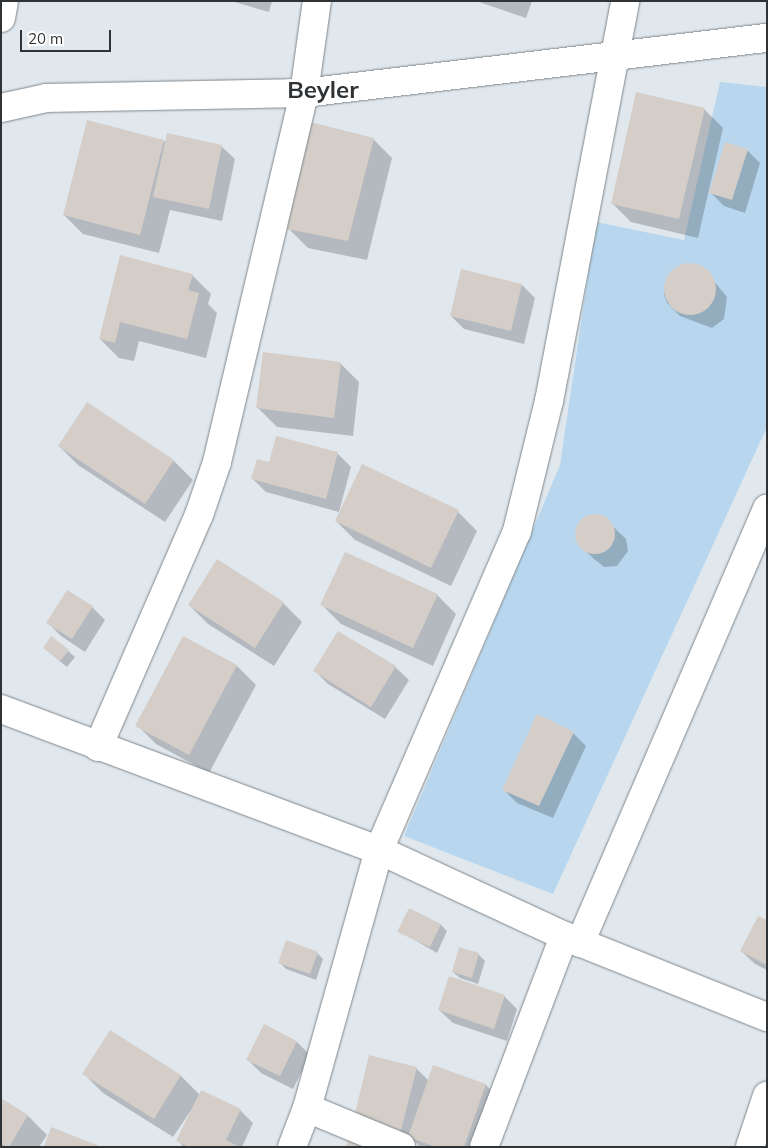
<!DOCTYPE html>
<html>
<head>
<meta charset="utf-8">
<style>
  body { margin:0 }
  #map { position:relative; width:768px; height:1148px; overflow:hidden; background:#e0e8ee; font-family:Mulish,sans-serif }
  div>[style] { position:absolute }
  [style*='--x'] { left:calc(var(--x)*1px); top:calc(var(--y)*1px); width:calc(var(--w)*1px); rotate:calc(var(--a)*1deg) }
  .green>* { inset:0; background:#b8d7ee }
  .shadow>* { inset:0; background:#0003 }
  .building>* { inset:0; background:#d5cec8 }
  .round { border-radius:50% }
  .roads { filter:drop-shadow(0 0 1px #7f868b) drop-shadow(0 0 1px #7f868b) }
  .street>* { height:28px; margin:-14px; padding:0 14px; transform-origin:14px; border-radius:14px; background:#fff }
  span { translate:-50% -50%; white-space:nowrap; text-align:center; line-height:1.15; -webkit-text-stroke:5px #fff; paint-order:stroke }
  .district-label { font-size:24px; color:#303335; font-weight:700 }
  .frame { position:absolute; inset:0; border:2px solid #303335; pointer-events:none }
  .scale { position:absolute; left:20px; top:30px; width:91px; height:22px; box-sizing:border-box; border:2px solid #303335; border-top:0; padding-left:6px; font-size:15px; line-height:18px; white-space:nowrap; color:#303335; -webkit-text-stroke:4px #fff; paint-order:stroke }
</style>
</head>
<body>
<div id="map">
  <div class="green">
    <div style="clip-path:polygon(720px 82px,767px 87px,767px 427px,553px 894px,404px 836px,560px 465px,596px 222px,684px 240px)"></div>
  </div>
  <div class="shadow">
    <div style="clip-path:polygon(231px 1px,272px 1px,269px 12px)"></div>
    <div style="clip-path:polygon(476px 1px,532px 1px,526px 18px)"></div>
    <div style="clip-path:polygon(704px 109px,723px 128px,698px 238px,631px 222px,612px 203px)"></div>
    <div style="clip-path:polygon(373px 139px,392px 158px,367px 260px,308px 248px,289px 229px)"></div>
    <div style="clip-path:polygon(163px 141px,221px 146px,235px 159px,222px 221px,170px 210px,159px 253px,83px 234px,64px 215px)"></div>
    <div style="clip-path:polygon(747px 150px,760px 163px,745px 213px,724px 206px,711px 193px)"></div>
    <div style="clip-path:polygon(121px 256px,192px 275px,211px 294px,208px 304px,217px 313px,206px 358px,139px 341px,134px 361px,119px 358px,100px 339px)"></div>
    <div style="clip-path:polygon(680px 267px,705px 270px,727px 297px,724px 319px,712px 328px,680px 316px,667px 303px,664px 295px,667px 278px)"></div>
    <div style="clip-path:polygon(462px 270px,522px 285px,535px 298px,524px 344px,464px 329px,451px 316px)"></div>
    <div style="clip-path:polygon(340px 363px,359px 382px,353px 436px,277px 427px,258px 408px)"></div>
    <div style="clip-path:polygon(87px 404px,174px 461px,193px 480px,165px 522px,78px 465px,59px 446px)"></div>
    <div style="clip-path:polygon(277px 437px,338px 454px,351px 467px,339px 512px,266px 492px,253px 479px,270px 464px)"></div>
    <div style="clip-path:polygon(458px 512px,477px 531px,451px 586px,355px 540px,336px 521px)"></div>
    <div style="clip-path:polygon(603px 517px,626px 539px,628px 551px,617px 566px,604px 567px,594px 559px,580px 546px,576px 534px,585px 518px)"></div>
    <div style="clip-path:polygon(437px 595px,456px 614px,433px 666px,341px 624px,322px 605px)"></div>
    <div style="clip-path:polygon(283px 603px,302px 622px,274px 666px,208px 624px,189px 605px)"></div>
    <div style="clip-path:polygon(92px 607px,105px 620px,85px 652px,61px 636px,48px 623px)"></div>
    <div style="clip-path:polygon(338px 632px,395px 667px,409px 680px,385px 719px,328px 684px,315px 671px)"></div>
    <div style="clip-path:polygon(44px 648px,68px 651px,75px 657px,67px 667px)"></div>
    <div style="clip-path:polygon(237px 666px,256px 685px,209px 773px,156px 744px,137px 725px)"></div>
    <div style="clip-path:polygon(573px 733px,586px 746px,553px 818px,517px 803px,504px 790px)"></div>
    <div style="clip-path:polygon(767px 922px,767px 970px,755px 964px,741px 951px)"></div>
    <div style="clip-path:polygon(441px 925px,447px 931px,437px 953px,399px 931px)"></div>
    <div style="clip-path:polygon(317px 953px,323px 959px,316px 980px,286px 969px,280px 963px)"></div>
    <div style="clip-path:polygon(478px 954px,485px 961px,478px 984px,460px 978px,453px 972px)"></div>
    <div style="clip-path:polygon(504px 996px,517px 1009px,507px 1041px,453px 1023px,439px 1010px)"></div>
    <div style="clip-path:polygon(297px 1042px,310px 1055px,293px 1089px,261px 1073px,248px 1060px)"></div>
    <div style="clip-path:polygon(416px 1068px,429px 1081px,486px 1085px,505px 1104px,490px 1147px,420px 1147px,415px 1141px,413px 1147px,367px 1135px)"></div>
    <div style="clip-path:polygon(84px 1074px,181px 1076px,200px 1095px,240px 1110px,253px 1123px,242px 1147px,184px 1147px,177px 1140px,192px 1109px,173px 1137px,103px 1093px)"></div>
    <div style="clip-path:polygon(1px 1100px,28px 1116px,47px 1135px,39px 1147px,1px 1147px)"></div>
  </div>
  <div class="building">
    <div style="clip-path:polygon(636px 92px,705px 108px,679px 219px,611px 204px)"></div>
    <div style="clip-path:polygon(87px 120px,164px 140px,140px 235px,63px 215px)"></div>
    <div style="clip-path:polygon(310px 122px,374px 138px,348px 241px,287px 229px)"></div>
    <div style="clip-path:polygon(167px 133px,222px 145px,209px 209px,153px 197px)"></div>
    <div style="clip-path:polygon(725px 142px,748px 149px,732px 200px,709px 193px)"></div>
    <div style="clip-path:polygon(120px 255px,193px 274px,188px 290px,199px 293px,187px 339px,120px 322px,115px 343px,99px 339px)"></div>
    <div class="round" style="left:664px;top:263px;width:52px;height:52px"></div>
    <div style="clip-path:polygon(461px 269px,522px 284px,511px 331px,450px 316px)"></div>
    <div style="clip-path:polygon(263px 352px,341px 362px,334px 418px,256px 408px)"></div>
    <div style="clip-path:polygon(87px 402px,174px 460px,145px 504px,58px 446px)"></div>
    <div style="clip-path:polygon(276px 436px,338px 452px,326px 499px,251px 479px,257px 459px,269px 462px)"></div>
    <div style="clip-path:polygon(362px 464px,459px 510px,431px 568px,335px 521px)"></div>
    <div class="round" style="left:575px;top:514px;width:40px;height:40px"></div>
    <div style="clip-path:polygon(345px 552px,438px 594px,413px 648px,320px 605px)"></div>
    <div style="clip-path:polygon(217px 559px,284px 602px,255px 648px,188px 605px)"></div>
    <div style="clip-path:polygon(67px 590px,93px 606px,72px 639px,46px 623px)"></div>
    <div style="clip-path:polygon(338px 631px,396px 666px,371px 707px,313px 671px)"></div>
    <div style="clip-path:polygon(51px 636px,69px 650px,60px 661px,43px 648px)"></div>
    <div style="clip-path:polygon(183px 636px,237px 665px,189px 755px,135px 726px)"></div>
    <div style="clip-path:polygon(537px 714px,574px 732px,539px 806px,502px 790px)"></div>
    <div style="clip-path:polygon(409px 908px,441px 924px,430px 947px,397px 932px)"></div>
    <div style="clip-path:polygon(758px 916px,767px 920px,767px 965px,740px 951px)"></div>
    <div style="clip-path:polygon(286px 940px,318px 952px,310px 974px,278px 963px)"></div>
    <div style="clip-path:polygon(459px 947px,479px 953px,472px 978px,452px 972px)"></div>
    <div style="clip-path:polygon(449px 976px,505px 995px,494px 1029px,438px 1010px)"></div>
    <div style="clip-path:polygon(264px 1024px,297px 1041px,280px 1076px,246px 1060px)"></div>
    <div style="clip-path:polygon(110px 1030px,181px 1075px,154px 1119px,82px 1074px)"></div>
    <div style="clip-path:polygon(369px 1055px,417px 1067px,400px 1134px,353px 1122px)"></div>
    <div style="clip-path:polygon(433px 1065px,486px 1084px,464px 1147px,436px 1147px,408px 1137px)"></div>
    <div style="clip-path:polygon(201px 1090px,241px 1109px,226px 1140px,240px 1147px,189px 1147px,176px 1141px)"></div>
    <div style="clip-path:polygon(1px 1098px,28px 1115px,9px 1147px,1px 1144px)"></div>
    <div style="clip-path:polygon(51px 1127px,102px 1147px,44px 1147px)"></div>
    <div style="clip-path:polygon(351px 1134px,375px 1147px,345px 1147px)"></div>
  </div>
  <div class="roads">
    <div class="street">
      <div style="--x:1;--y:18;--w:17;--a:-80"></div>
      <div style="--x:1;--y:108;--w:46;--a:-12.5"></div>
      <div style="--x:46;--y:98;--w:258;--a:-1.1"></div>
      <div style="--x:304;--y:93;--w:466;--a:-6.8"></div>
      <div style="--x:1;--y:709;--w:403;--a:20.5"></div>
      <div style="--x:379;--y:850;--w:204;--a:24.9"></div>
      <div style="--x:564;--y:936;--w:219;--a:21.8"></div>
      <div style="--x:98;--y:747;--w:253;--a:-66.5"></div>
      <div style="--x:199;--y:515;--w:56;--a:-71.2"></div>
      <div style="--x:217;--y:462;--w:379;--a:-76.7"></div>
      <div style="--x:304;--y:93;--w:93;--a:-82"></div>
      <div style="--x:580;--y:943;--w:473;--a:-66.7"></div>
      <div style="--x:307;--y:1108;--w:102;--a:22.5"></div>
      <div style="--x:292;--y:1147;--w:42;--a:-69"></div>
      <div style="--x:307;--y:1108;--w:268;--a:-74.4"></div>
      <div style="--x:379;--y:850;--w:348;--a:-66.6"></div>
      <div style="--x:517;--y:531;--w:134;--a:-76.2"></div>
      <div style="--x:549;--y:401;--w:407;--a:-79.2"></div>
      <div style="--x:484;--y:1147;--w:226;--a:-69.2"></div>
      <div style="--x:750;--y:1147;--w:54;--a:-71.6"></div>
    </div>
  </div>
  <div class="district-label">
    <span style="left:323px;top:90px">Beyler</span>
  </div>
  <div class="frame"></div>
  <div class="scale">20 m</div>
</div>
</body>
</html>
